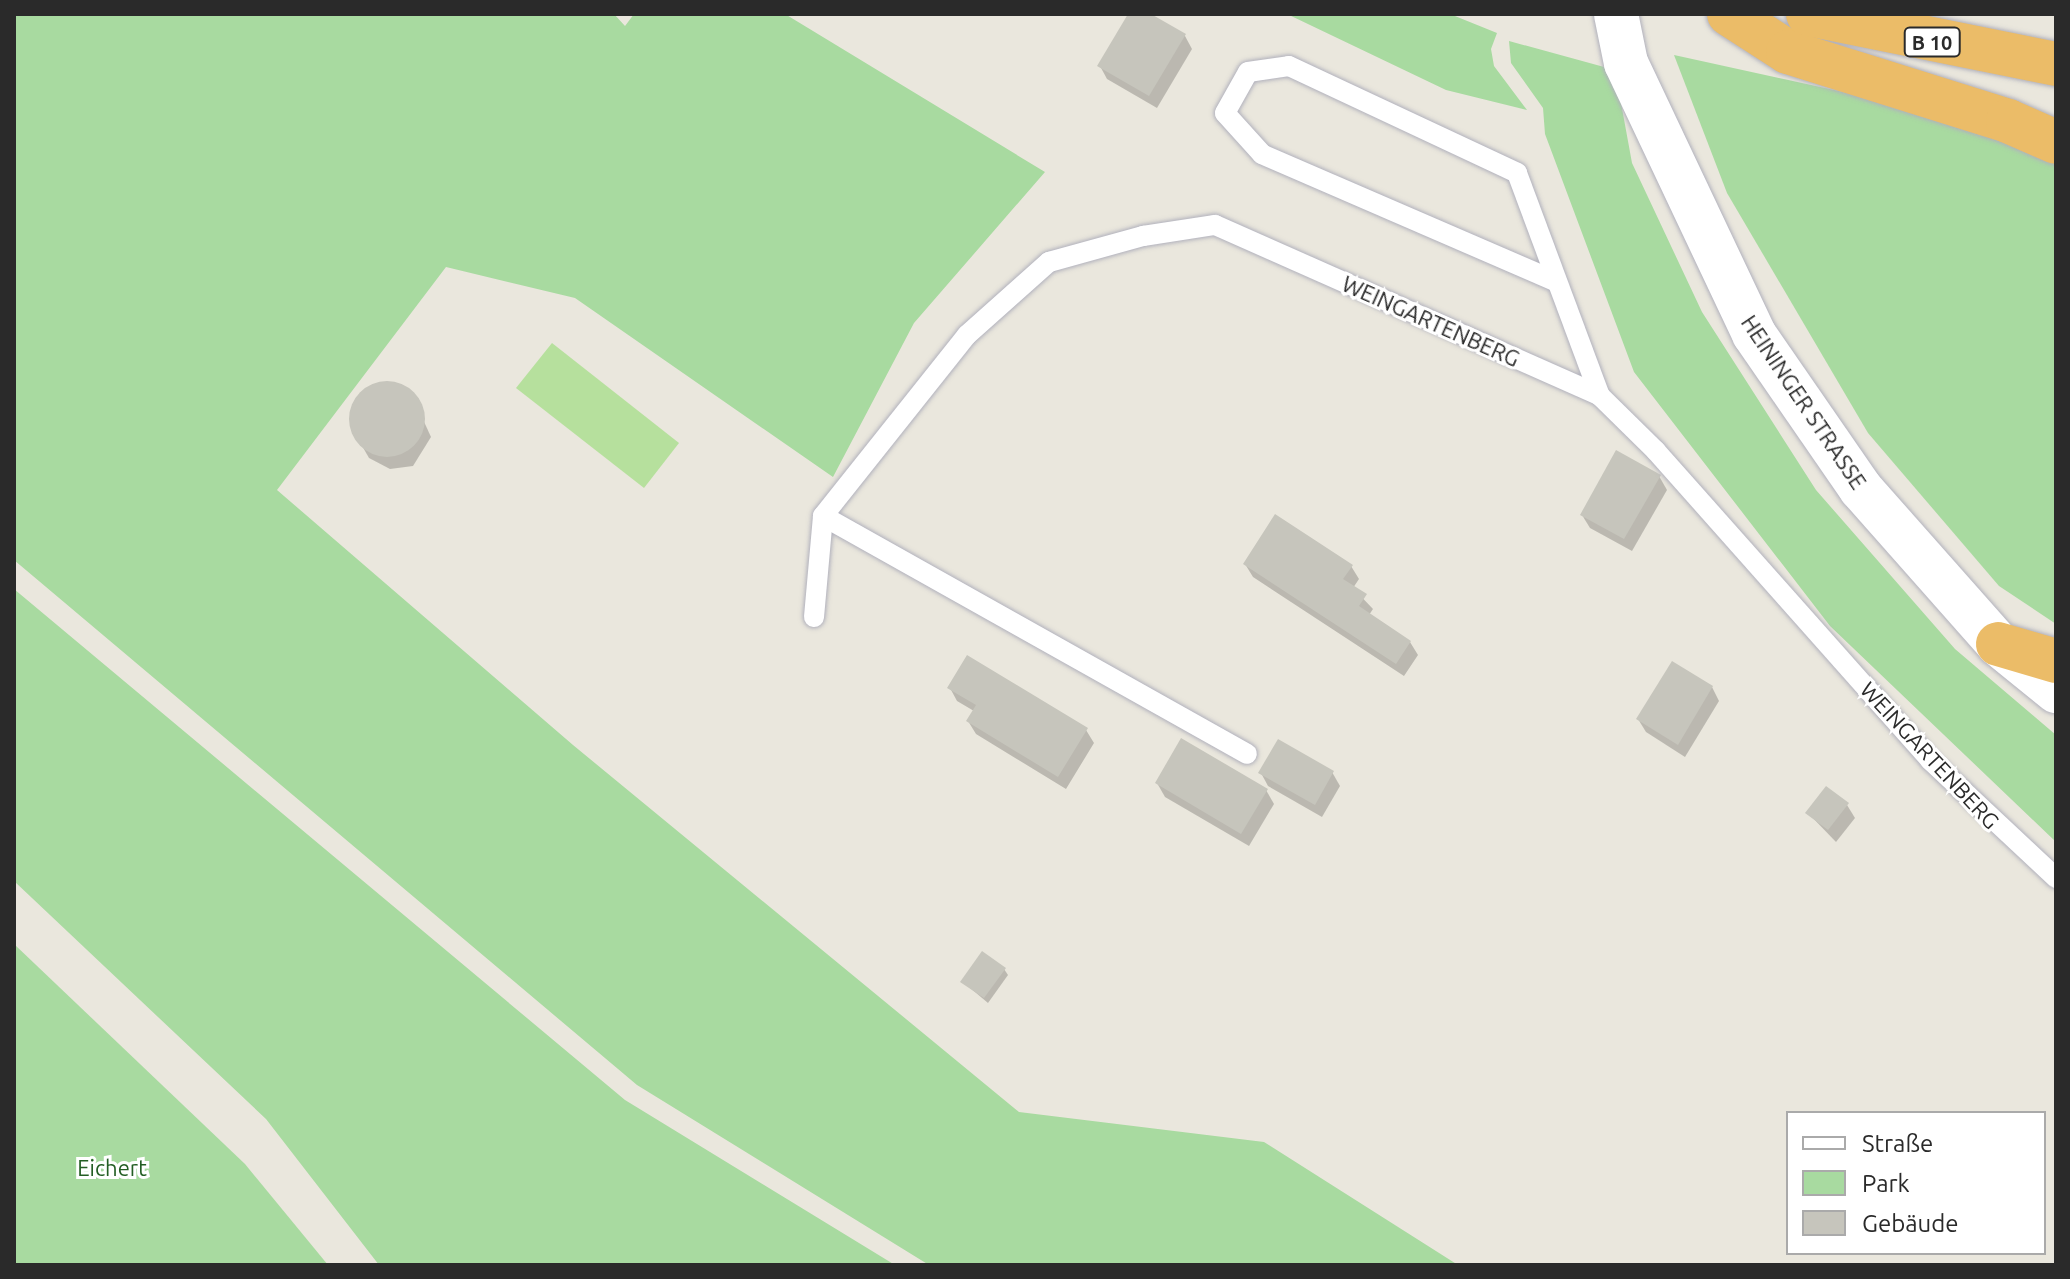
<!DOCTYPE html>
<html>
<head>
<meta charset="utf-8">
<style>
  body { margin:0 }
  #map { position:relative; width:2070px; height:1279px; overflow:hidden; background:#eae7dd; font-family:Ubuntu,sans-serif }
  div>[style] { position:absolute }
  [style*='--x'] { left:calc(var(--x)*1px); top:calc(var(--y)*1px); width:calc(var(--w)*1px); rotate:calc(var(--a)*1deg) }
  .green>* { inset:0; background:#a8daa0 }
  .pitch>* { inset:0; background:#b6e09d }
  .shadow>* { inset:0; background:#0003 }
  .building>* { inset:0; background:#c6c5bc }
  .round { border-radius:50% }
  .roads { filter:drop-shadow(0 0 2px #b1b1bc) drop-shadow(0 0 2px #b1b1bc) }
  .lane>* { height:20px; margin:-10px; padding:0 10px; transform-origin:10px; border-radius:10px; background:#fff }
  .secondary>* { height:44px; margin:-22px; padding:0 22px; transform-origin:22px; border-radius:22px; background:#fff }
  .highway>* { height:44px; margin:-22px; padding:0 22px; transform-origin:22px; border-radius:22px; background:#ebbc68 }
  span { translate:-50% -50%; white-space:nowrap; text-align:center; line-height:1.15; -webkit-text-stroke:6px #fff; paint-order:stroke }
  .shield-label span { padding:2px 6px; background:#fff; border:2px solid; border-radius:6px; -webkit-text-stroke-width:0 }
  .shield-label { font-size:20px; color:#2a2a2a; font-weight:700 }
  .street-label { font-size:22px; color:#2a2a2a }
  .park-label { font-size:22px; color:#235e23 }
  .frame { position:absolute; inset:0; border:16px solid #2a2a2a; pointer-events:none }
  .legend { position:absolute; left:1786px; top:1111px; width:260px; height:144px; box-sizing:border-box; background:#fff; border:2px solid #aaa; margin:0; padding:10px 14px; list-style:none; font-size:24px; color:#2a2a2a }
  .legend li { display:flex; align-items:center; gap:16px; height:40px }
  .legend b { width:40px; border:2px solid #aaa }
</style>
</head>
<body>
<div id="map">
  <div class="green">
    <div style="clip-path:polygon(14px 14px,614px 14px,625px 26px,634px 14px,785px 14px,1045px 172px,914px 323px,833px 477px,575px 298px,446px 267px,277px 490px,573px 745px,1019px 1112px,1264px 1142px,1458px 1265px,929px 1265px,637px 1085px,14px 560px)"></div>
    <div style="clip-path:polygon(1287px 14px,1450px 14px,1497px 33px,1491px 49px,1494px 66px,1527px 110px,1446px 90px)"></div>
    <div style="clip-path:polygon(1509px 41px,1615px 70px,1632px 163px,1702px 312px,1816px 490px,1955px 649px,2056px 735px,2056px 842px,1830px 626px,1634px 372px,1545px 134px,1543px 108px,1511px 63px)"></div>
    <div style="clip-path:polygon(1674px 55px,1912px 107px,2056px 161px,2056px 624px,1999px 586px,1868px 433px,1727px 193px)"></div>
    <div style="clip-path:polygon(14px 589px,625px 1100px,895px 1265px,379px 1265px,266px 1119px,14px 881px)"></div>
    <div style="clip-path:polygon(14px 944px,245px 1164px,328px 1265px,14px 1265px)"></div>
  </div>
  <div class="pitch">
    <div style="clip-path:polygon(552px 343px,679px 443px,644px 488px,516px 388px)"></div>
  </div>
  <div class="shadow">
    <div style="clip-path:polygon(1130px 14px,1147px 14px,1185px 36px,1192px 49px,1157px 108px,1107px 79px,1100px 66px)"></div>
    <div style="clip-path:polygon(387px 383px,410px 391px,431px 437px,413px 466px,390px 469px,369px 458px,361px 444px,352px 411px,365px 390px)"></div>
    <div style="clip-path:polygon(1659px 476px,1667px 490px,1632px 551px,1590px 528px,1582px 515px)"></div>
    <div style="clip-path:polygon(1245px 564px,1351px 566px,1359px 579px,1353px 588px,1373px 609px,1369px 615px,1410px 642px,1418px 655px,1404px 676px,1253px 577px)"></div>
    <div style="clip-path:polygon(1712px 687px,1719px 701px,1685px 757px,1646px 732px,1638px 719px)"></div>
    <div style="clip-path:polygon(950px 688px,1086px 730px,1094px 743px,1066px 789px,976px 734px,968px 721px,974px 711px,957px 701px)"></div>
    <div style="clip-path:polygon(1332px 772px,1340px 786px,1322px 817px,1268px 786px,1261px 773px)"></div>
    <div style="clip-path:polygon(1157px 783px,1266px 790px,1274px 804px,1249px 846px,1165px 797px)"></div>
    <div style="clip-path:polygon(1847px 805px,1855px 818px,1836px 842px,1808px 813px)"></div>
    <div style="clip-path:polygon(1004px 969px,1008px 975px,988px 1003px,963px 982px)"></div>
  </div>
  <div class="building">
    <div style="clip-path:polygon(1128px 14px,1151px 14px,1186px 34px,1149px 96px,1097px 66px)"></div>
    <div class="round" style="left:349px;top:381px;width:76px;height:76px"></div>
    <div style="clip-path:polygon(1616px 450px,1661px 475px,1624px 539px,1580px 515px)"></div>
    <div style="clip-path:polygon(1275px 514px,1353px 565px,1343px 579px,1367px 594px,1359px 606px,1411px 641px,1396px 664px,1243px 564px)"></div>
    <div style="clip-path:polygon(967px 655px,1088px 728px,1058px 777px,966px 721px,976px 705px,947px 688px)"></div>
    <div style="clip-path:polygon(1672px 661px,1713px 686px,1678px 745px,1636px 719px)"></div>
    <div style="clip-path:polygon(1181px 738px,1268px 789px,1241px 834px,1155px 783px)"></div>
    <div style="clip-path:polygon(1278px 739px,1334px 771px,1315px 805px,1258px 773px)"></div>
    <div style="clip-path:polygon(1826px 786px,1849px 803px,1828px 830px,1805px 813px)"></div>
    <div style="clip-path:polygon(982px 951px,1006px 968px,984px 998px,960px 982px)"></div>
  </div>
  <div class="roads">
    <div class="lane">
      <div style="--x:1555;--y:281;--w:319;--a:-156.6"></div>
      <div style="--x:1262;--y:154;--w:55;--a:-132.1"></div>
      <div style="--x:1225;--y:113;--w:47;--a:-60.7"></div>
      <div style="--x:1248;--y:72;--w:41;--a:-8.3"></div>
      <div style="--x:1289;--y:66;--w:252;--a:25.1"></div>
      <div style="--x:1517;--y:173;--w:238;--a:69.6"></div>
      <div style="--x:823;--y:516;--w:486;--a:29.3"></div>
      <div style="--x:814;--y:617;--w:101;--a:-84.9"></div>
      <div style="--x:823;--y:516;--w:231;--a:-51.5"></div>
      <div style="--x:967;--y:335;--w:110;--a:-41.7"></div>
      <div style="--x:1049;--y:262;--w:98;--a:-15.5"></div>
      <div style="--x:1143;--y:236;--w:73;--a:-8.7"></div>
      <div style="--x:1215;--y:225;--w:421;--a:23.9"></div>
      <div style="--x:1600;--y:396;--w:78;--a:44.5"></div>
      <div style="--x:1656;--y:451;--w:413;--a:48.4"></div>
      <div style="--x:1930;--y:760;--w:173;--a:43.1"></div>
    </div>
    <div class="secondary">
      <div style="--x:1616;--y:14;--w:50;--a:78.5"></div>
      <div style="--x:1626;--y:63;--w:300;--a:64.7"></div>
      <div style="--x:1754;--y:334;--w:188;--a:55.4"></div>
      <div style="--x:1861;--y:489;--w:207;--a:48.5"></div>
      <div style="--x:1998;--y:644;--w:75;--a:39"></div>
    </div>
    <div class="highway">
      <div style="--x:1729;--y:14;--w:70;--a:32.8"></div>
      <div style="--x:1788;--y:52;--w:231;--a:17.4"></div>
      <div style="--x:2008;--y:121;--w:52;--a:23.6"></div>
      <div style="--x:1808;--y:14;--w:253;--a:11.4"></div>
      <div style="--x:1998;--y:644;--w:60;--a:16.3"></div>
    </div>
  </div>
  <div class="shield-label">
    <span style="left:1932px;top:42px">B 10</span>
  </div>
  <div class="street-label">
    <span style="left:1431px;top:321px;rotate:24deg">WEINGARTENBERG</span>
    <span style="left:1804px;top:402px;rotate:56deg">HEININGER STRASSE</span>
    <span style="left:1930px;top:755px;rotate:47deg">WEINGARTENBERG</span>
  </div>
  <div class="park-label">
    <span style="left:112px;top:1168px">Eichert</span>
  </div>
  <div class="frame"></div>
  <ul class="legend">
  <li><b style="height:10px;background:#fff"></b>Straße</li>
  <li><b style="height:22px;background:#a8daa0"></b>Park</li>
  <li><b style="height:22px;background:#c6c5bc"></b>Gebäude</li>
  </ul>
</div>
</body>
</html>
